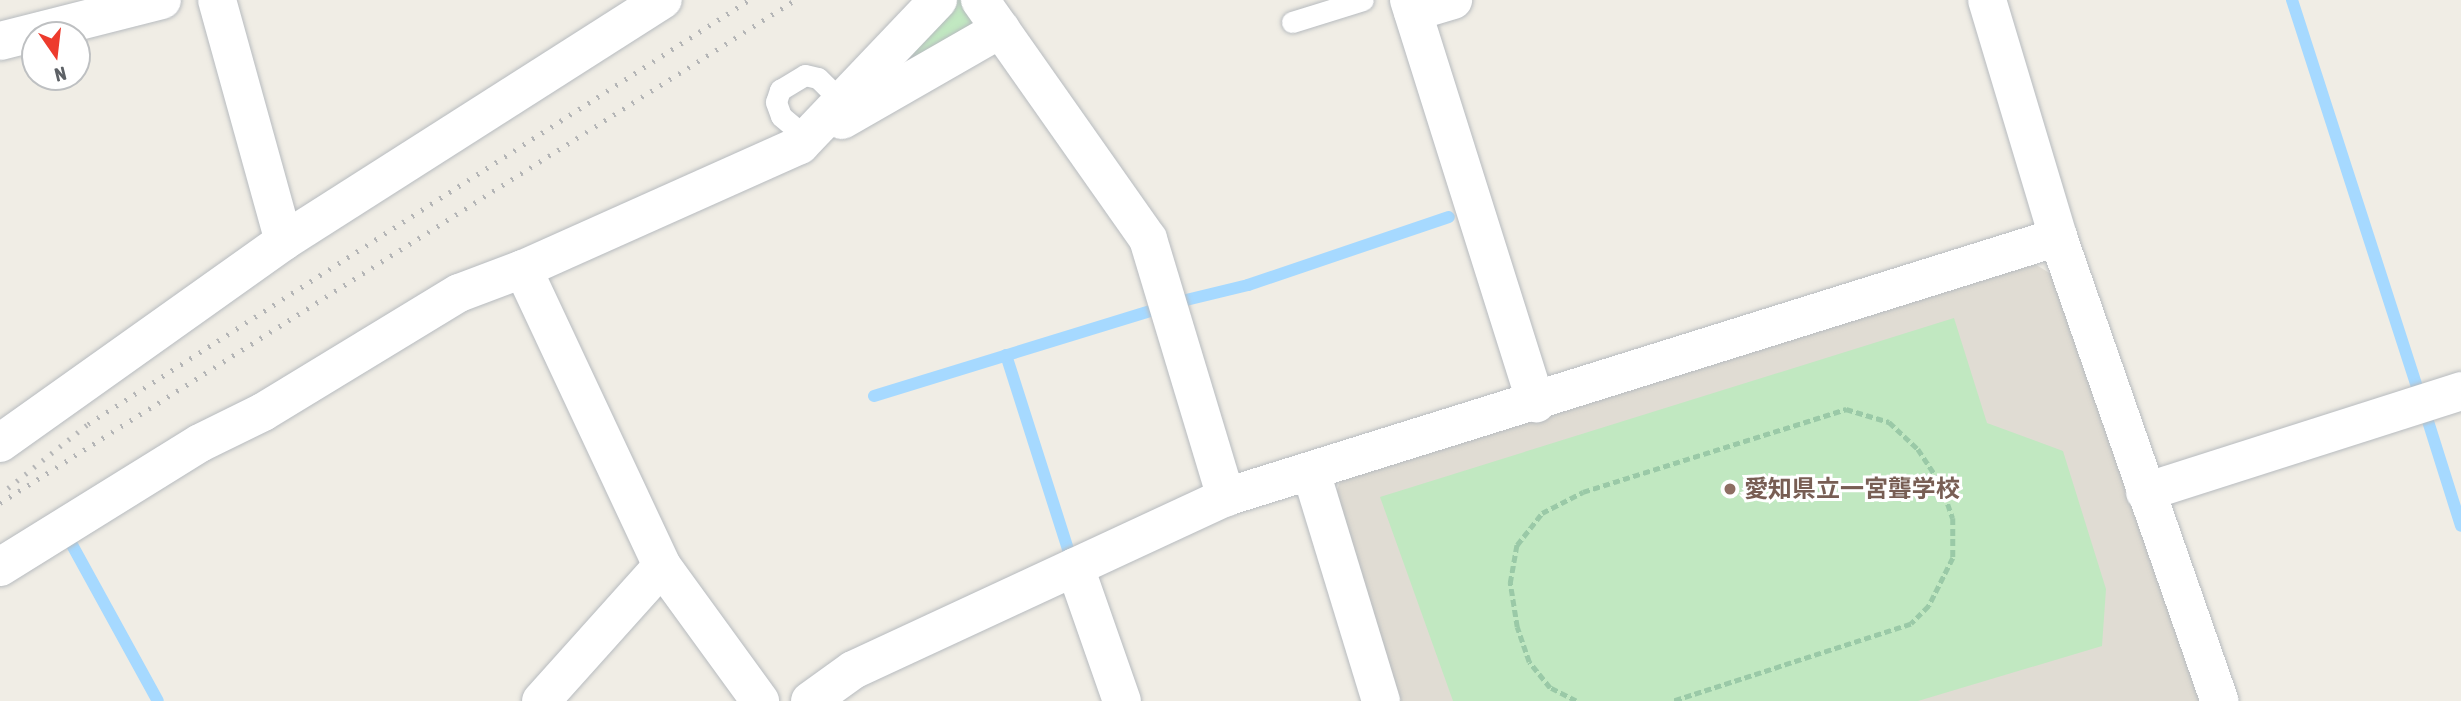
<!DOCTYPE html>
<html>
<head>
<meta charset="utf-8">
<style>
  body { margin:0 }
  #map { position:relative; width:2461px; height:701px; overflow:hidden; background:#f0ede5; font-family:"Asap Condensed","Noto Sans JP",sans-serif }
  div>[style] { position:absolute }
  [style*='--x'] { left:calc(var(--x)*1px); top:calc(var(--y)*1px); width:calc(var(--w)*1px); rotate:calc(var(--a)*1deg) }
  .education>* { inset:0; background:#e0dcd3 }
  .green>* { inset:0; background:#c1e8c1 }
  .stream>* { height:12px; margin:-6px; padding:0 6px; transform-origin:6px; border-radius:6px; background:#a6d9ff }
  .path>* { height:4.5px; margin-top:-2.25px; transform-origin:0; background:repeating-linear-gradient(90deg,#9ac9a7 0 7px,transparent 0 10.5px) }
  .roads { filter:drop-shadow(0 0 2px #b7bbbf) drop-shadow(0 0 2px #b7bbbf) }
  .service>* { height:21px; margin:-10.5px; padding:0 10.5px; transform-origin:10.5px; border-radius:10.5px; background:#fff }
  .minor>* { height:38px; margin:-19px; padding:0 19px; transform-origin:19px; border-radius:19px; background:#fff }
  .rail>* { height:5px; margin-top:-2.5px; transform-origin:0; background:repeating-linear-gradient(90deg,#b4b5b6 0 2px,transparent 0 11px) }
  .dots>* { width:19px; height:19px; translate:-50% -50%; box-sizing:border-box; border:4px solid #fff; border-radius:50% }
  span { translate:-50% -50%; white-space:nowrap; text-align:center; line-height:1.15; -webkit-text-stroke:6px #fff; paint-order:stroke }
  .education-label { font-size:24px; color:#785e54; font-weight:700 }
  .left { translate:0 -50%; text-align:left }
  .north { position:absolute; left:21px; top:21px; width:70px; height:70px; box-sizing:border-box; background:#fff; border:2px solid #bec0c2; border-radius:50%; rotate:166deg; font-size:19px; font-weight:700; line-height:28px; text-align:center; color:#5d6166 }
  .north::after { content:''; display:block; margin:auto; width:24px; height:32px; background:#ed3b2d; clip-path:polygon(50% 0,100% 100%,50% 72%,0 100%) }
</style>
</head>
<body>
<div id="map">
  <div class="education">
    <div style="clip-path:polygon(2025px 258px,2051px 274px,2200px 701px,1391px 701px,1331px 507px,1344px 471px)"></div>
  </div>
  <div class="green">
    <div style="clip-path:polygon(955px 0,962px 0,981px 24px,884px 85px)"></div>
    <div style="clip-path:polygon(1954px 318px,1987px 423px,2063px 451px,2106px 589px,2102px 646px,1918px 701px,1453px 701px,1380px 497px)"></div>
  </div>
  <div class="stream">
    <div style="--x:2292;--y:0;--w:408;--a:72.1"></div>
    <div style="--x:1182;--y:301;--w:68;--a:-13.6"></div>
    <div style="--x:1248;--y:285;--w:212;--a:-18.7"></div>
    <div style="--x:1006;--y:355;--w:211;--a:72.3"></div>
    <div style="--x:874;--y:396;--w:295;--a:-17.1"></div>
    <div style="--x:2427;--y:418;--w:113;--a:72.5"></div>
    <div style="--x:71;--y:543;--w:180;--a:61.2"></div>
  </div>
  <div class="path">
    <div style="--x:1576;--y:701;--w:29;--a:-153"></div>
    <div style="--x:1550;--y:688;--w:33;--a:-129"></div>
    <div style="--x:1529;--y:662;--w:37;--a:-109"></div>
    <div style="--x:1517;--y:627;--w:45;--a:-99"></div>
    <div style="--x:1510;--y:583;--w:39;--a:-80"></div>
    <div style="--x:1517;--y:545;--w:41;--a:-52"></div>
    <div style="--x:1542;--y:513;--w:46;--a:-27.1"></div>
    <div style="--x:1583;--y:492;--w:276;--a:-17.5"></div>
    <div style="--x:1846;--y:409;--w:45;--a:16.8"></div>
    <div style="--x:1889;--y:422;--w:40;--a:43"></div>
    <div style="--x:1918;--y:449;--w:42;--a:56.7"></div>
    <div style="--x:1941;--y:484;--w:36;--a:71"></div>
    <div style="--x:1953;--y:518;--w:40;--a:90"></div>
    <div style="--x:1953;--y:558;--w:54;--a:116.6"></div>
    <div style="--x:1929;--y:606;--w:25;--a:135"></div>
    <div style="--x:1911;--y:624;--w:249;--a:162"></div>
  </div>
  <div class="roads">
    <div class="service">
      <div style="--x:1292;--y:22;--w:74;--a:-17.2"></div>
      <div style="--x:807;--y:138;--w:34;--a:-140"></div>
      <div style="--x:781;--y:116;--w:15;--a:-110"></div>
      <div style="--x:776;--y:102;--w:13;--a:-72"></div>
      <div style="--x:780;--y:90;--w:29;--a:-31"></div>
      <div style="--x:805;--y:75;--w:13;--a:13"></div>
      <div style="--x:818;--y:78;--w:34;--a:45"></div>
    </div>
    <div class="minor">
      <div style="--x:217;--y:0;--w:250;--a:74.5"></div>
      <div style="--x:980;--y:0;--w:292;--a:54.9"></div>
      <div style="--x:1148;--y:239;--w:270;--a:73.2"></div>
      <div style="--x:1409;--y:0;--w:423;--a:72.5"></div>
      <div style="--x:1987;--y:0;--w:247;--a:73.3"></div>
      <div style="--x:2058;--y:237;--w:491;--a:70.8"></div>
      <div style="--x:1413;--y:12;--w:42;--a:-16.7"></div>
      <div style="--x:0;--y:41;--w:167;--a:-14.2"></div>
      <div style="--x:842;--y:120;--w:183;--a:-29.8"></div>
      <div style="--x:523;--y:269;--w:328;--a:64.9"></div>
      <div style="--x:662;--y:566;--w:167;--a:54"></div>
      <div style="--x:0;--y:443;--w:349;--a:-35.4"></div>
      <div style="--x:284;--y:241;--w:449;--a:-32.5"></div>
      <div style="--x:1311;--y:472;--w:239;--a:73"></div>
      <div style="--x:2145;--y:492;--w:332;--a:-17.7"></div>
      <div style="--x:0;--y:567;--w:235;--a:-31.8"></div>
      <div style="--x:200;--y:443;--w:70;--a:-26.2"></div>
      <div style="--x:263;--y:412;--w:229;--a:-31.3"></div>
      <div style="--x:459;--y:293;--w:68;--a:-20.6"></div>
      <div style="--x:523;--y:269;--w:303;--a:-24.1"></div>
      <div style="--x:800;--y:145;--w:200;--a:-46.4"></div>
      <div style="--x:1075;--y:567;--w:142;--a:70.7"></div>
      <div style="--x:541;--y:701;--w:181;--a:-48.1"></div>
      <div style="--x:810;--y:701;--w:53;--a:-35.8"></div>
      <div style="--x:853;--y:670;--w:411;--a:-24.9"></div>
      <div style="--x:1226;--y:497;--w:872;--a:-17.35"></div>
    </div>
  </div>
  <div class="rail">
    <div style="--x:8;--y:488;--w:102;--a:-38.7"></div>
    <div style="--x:88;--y:424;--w:785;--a:-32.68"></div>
    <div style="--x:0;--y:503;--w:941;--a:-32.32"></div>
  </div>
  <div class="dots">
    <div style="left:1730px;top:489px;background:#8d6e63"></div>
  </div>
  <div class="education-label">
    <span class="left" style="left:1744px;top:489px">愛知県立一宮聾学校</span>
  </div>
  <div class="north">N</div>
</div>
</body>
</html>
